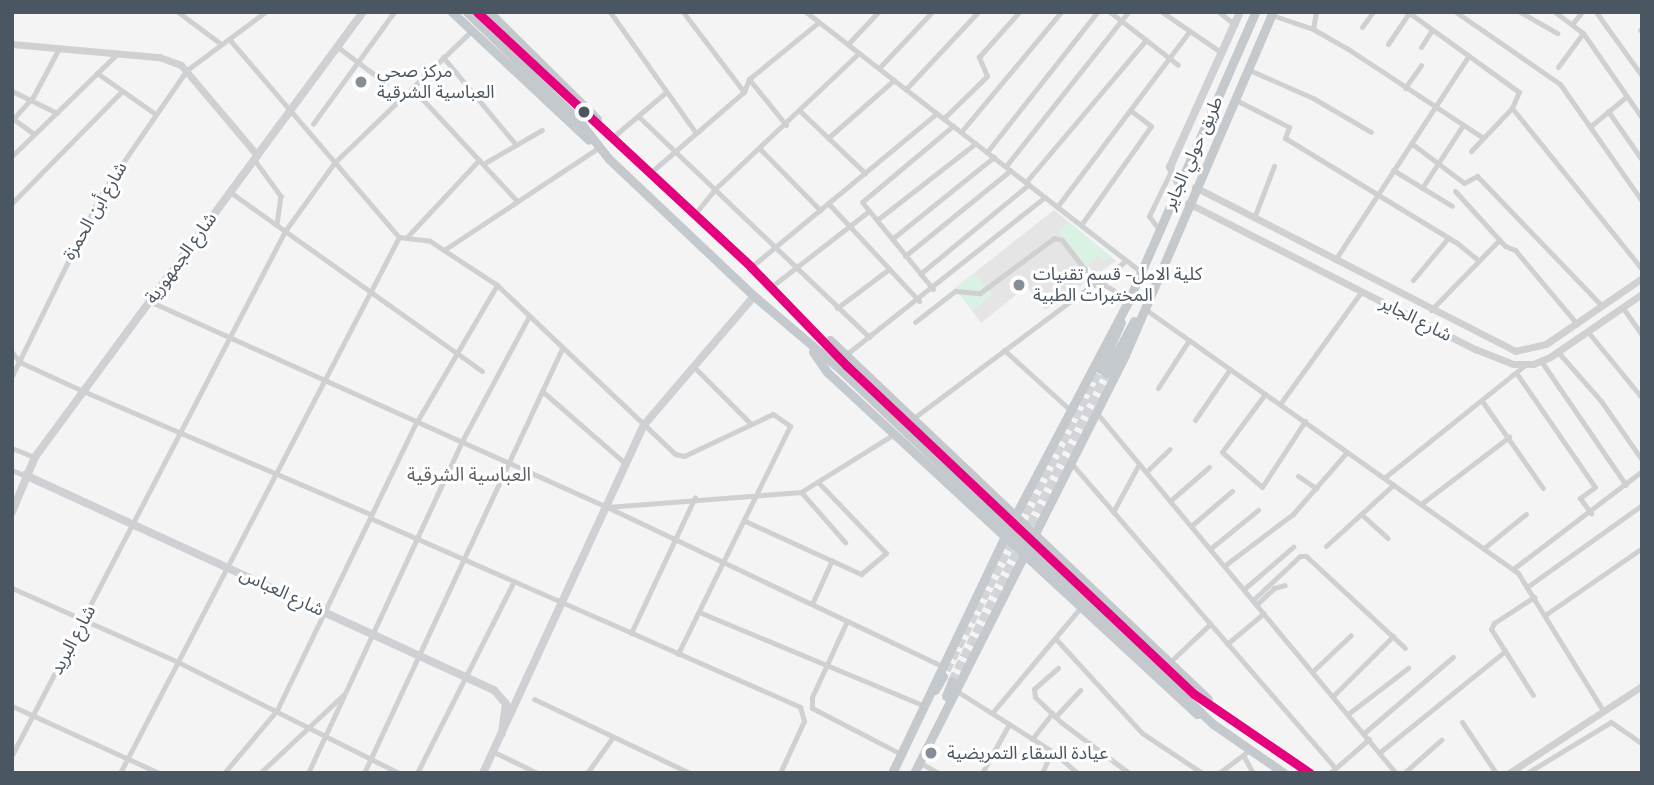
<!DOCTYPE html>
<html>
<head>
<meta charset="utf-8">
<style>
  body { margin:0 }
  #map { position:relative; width:1654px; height:785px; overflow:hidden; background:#f4f4f4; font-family:"Titillium Web","Noto Sans Arabic",sans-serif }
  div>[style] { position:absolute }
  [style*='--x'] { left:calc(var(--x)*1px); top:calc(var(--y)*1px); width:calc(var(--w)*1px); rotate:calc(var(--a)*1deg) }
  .education>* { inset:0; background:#e6e5e6 }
  .green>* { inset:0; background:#d9f2e3 }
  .trunk-tunnel>* { height:9px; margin-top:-4.5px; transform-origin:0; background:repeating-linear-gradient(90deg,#d2d4d7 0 9px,transparent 0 13.5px) }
  .pedestrian>* { height:4.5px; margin:-2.25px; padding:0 2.25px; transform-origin:2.25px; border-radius:2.25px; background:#ced0d2 }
  .minor>* { height:5px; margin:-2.5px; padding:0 2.5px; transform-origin:2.5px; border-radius:2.5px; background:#ced0d2 }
  .tertiary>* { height:7px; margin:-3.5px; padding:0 3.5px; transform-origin:3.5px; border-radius:3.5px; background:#ced0d2 }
  .secondary>* { height:8px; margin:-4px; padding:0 4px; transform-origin:4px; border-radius:4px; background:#ced0d4 }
  .trunk>* { height:9px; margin:-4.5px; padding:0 4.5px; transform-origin:4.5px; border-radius:4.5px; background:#c4c9cd }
  .bus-1>* { height:9px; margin:-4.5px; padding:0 4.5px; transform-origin:4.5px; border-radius:4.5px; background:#e5007d }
  .dots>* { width:19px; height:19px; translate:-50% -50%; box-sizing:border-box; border:4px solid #fff; border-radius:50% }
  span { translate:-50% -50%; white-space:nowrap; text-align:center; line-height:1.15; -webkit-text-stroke:6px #fff; paint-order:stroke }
  .poi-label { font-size:18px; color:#4a5661 }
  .left { translate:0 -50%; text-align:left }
  .street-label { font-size:18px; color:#4a5661 }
  .neighbourhood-label { font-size:19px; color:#5f6368 }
  .frame { position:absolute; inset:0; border:14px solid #4a5661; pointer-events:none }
</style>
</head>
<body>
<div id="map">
  <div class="education">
    <div style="clip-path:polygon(1054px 210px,1116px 261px,1045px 310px,1027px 286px,981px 323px,955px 288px)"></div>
  </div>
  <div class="green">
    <div style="clip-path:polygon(1069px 222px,1110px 256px,1104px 261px,1098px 256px,1087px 266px,1058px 231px)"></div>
    <div style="clip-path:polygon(975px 273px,992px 295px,972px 311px,955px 288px)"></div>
  </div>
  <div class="trunk-tunnel">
    <div style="--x:946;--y:670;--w:338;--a:-62.9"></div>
    <div style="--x:952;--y:681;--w:344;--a:-63.4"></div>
  </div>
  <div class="pedestrian">
    <div style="--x:338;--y:47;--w:60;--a:36.9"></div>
    <div style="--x:313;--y:124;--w:138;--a:-54.1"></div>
    <div style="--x:254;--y:159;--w:46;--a:53.9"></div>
    <div style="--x:281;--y:196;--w:29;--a:98"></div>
    <div style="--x:12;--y:352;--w:13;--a:51"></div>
    <div style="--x:20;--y:362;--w:69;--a:24.7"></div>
    <div style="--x:12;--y:376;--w:200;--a:-63.9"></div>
    <div style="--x:100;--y:196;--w:153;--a:-55.4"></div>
    <div style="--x:12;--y:448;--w:24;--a:22"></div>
    <div style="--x:12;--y:470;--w:13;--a:23"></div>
  </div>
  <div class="minor">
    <div style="--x:178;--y:12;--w:54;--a:36.7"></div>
    <div style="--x:610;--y:12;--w:148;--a:54.6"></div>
    <div style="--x:683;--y:12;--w:101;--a:52.7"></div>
    <div style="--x:806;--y:12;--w:423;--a:37.8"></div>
    <div style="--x:1110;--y:12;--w:86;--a:37.9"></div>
    <div style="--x:1162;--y:12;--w:73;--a:34.3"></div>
    <div style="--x:1219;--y:12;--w:21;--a:39"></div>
    <div style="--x:1408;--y:12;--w:137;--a:35.8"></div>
    <div style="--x:1519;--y:92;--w:17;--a:114"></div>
    <div style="--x:1512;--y:108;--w:207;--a:51.1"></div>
    <div style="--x:1456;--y:12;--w:126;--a:34.7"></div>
    <div style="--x:1560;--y:84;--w:143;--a:55"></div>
    <div style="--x:1520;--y:12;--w:43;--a:29.6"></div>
    <div style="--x:1555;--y:12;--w:35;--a:37"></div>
    <div style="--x:1583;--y:33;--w:103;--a:55.2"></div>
    <div style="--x:1596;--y:12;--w:79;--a:54.3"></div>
    <div style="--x:1272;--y:15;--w:43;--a:18.9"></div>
    <div style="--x:1313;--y:29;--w:40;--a:29.7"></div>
    <div style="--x:1348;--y:49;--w:160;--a:33.3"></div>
    <div style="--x:1573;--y:23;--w:14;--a:-51"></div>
    <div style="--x:1362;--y:27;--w:19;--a:-54"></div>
    <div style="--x:1313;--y:29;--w:17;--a:-80"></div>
    <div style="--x:1640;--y:30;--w:2;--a:-27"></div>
    <div style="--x:229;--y:39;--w:261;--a:49.4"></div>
    <div style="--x:399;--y:237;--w:31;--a:7"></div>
    <div style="--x:430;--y:241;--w:80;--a:33.3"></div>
    <div style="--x:497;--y:285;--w:245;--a:43.5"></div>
    <div style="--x:675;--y:454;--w:9;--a:13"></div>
    <div style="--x:684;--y:456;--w:98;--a:-25.3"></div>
    <div style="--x:773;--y:414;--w:21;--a:35"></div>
    <div style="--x:790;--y:426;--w:254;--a:116.2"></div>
    <div style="--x:848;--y:44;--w:44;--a:-46.8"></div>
    <div style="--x:1388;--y:44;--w:37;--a:-56"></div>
    <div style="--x:1421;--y:47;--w:20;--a:-57"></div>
    <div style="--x:443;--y:57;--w:114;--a:50.3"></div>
    <div style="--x:1558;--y:67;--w:42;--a:-53.7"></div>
    <div style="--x:879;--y:68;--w:77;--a:-46.6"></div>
    <div style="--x:1247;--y:69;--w:72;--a:23.7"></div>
    <div style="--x:1313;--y:98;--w:67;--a:30.4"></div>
    <div style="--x:187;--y:70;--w:97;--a:-36.6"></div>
    <div style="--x:97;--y:73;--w:70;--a:35.1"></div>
    <div style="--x:749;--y:79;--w:59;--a:51.2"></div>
    <div style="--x:412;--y:88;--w:153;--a:47.1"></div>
    <div style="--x:1405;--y:88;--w:28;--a:-55"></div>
    <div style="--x:906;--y:89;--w:105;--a:-46.9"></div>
    <div style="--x:12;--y:91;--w:50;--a:26.1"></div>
    <div style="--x:1234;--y:99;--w:62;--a:27"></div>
    <div style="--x:1289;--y:127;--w:12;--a:110"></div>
    <div style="--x:1285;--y:138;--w:202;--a:31.4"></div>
    <div style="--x:1457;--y:243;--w:27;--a:39"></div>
    <div style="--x:800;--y:111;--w:90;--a:43.6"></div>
    <div style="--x:1608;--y:111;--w:60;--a:55.2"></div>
    <div style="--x:638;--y:116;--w:320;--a:43.7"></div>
    <div style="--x:12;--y:118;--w:27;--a:36"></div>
    <div style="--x:14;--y:118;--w:28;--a:-48"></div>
    <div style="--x:33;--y:97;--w:53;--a:-62"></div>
    <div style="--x:944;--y:118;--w:60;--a:-44.3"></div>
    <div style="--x:987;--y:76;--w:21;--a:-113"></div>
    <div style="--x:979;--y:57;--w:60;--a:-48.4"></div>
    <div style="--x:1592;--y:125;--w:45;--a:-39.6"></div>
    <div style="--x:961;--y:132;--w:156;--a:-50.2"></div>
    <div style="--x:613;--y:137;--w:70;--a:-40.3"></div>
    <div style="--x:828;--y:138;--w:88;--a:-41.3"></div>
    <div style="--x:1411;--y:143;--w:66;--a:37"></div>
    <div style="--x:1464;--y:183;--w:15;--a:-28"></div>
    <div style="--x:1477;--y:176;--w:180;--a:46.1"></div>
    <div style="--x:760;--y:149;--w:86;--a:45.5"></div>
    <div style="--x:1471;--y:151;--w:59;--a:-46.4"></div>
    <div style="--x:987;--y:152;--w:178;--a:-51.8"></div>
    <div style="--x:12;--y:156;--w:145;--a:-44.2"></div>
    <div style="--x:483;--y:164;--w:68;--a:-30"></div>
    <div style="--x:1006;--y:166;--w:196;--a:-51.6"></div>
    <div style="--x:1393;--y:170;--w:69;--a:31.4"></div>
    <div style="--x:650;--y:173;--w:124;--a:-40.8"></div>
    <div style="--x:744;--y:92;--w:14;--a:-69"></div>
    <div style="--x:749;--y:79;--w:90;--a:-39.2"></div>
    <div style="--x:1026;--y:182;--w:186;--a:-49.8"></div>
    <div style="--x:1422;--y:188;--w:75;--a:-56.9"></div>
    <div style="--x:1455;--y:191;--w:74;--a:47.7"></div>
    <div style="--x:1505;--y:246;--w:11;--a:22"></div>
    <div style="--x:1515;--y:250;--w:97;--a:50"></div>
    <div style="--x:230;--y:192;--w:309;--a:35.4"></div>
    <div style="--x:12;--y:203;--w:157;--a:-45.5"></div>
    <div style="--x:828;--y:203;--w:134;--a:47.1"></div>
    <div style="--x:1057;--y:207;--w:219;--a:-53"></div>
    <div style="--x:694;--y:215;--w:32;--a:-51"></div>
    <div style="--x:714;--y:190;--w:199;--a:-43.4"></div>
    <div style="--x:1254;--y:218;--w:56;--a:-69"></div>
    <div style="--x:877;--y:220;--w:125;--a:-37.9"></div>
    <div style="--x:1081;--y:225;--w:121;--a:-54.7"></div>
    <div style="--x:1151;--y:126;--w:26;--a:-143"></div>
    <div style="--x:1158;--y:228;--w:15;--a:-127"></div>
    <div style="--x:1149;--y:216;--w:48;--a:-64"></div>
    <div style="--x:406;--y:238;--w:107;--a:-46.9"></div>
    <div style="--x:892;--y:239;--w:131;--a:-38.8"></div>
    <div style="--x:444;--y:250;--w:185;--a:-33.5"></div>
    <div style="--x:905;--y:256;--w:136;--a:-39.1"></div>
    <div style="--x:1335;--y:260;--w:243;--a:-56.8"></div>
    <div style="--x:751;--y:267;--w:241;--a:-39.6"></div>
    <div style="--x:920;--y:274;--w:141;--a:-39.5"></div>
    <div style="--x:1413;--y:280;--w:55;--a:-50.2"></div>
    <div style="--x:1099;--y:283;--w:35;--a:-40"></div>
    <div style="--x:771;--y:287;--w:124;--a:-37.8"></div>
    <div style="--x:933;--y:289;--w:112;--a:-129.2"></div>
    <div style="--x:862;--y:202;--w:119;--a:-39.9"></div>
    <div style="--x:149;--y:301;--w:502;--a:24.22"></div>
    <div style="--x:607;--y:507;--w:369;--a:25.4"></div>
    <div style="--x:837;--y:308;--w:65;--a:-36.9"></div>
    <div style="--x:1623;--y:308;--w:33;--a:55"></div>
    <div style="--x:1145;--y:309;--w:457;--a:35.3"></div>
    <div style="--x:1518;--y:573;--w:163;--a:58.3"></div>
    <div style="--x:1431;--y:310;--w:98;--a:-45.8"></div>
    <div style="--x:915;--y:322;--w:51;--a:-37.8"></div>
    <div style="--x:955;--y:291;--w:25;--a:5"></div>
    <div style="--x:980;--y:293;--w:92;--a:-36.6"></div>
    <div style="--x:1054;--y:238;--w:8;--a:14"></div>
    <div style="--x:1062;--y:240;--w:56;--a:52.3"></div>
    <div style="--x:1588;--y:332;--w:85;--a:50.7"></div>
    <div style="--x:1004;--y:350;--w:88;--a:42.2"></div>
    <div style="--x:1558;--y:352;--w:65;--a:48.7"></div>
    <div style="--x:1601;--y:401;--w:72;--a:55.2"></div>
    <div style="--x:848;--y:353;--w:251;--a:-38.4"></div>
    <div style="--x:1541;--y:361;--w:150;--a:55.6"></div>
    <div style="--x:694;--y:367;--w:79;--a:45"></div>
    <div style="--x:1517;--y:374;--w:137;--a:55.4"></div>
    <div style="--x:1595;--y:487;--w:19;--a:144"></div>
    <div style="--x:1580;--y:498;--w:19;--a:54"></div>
    <div style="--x:1158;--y:388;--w:57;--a:-57.1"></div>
    <div style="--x:83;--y:391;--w:314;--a:23.2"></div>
    <div style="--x:542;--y:391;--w:111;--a:41"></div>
    <div style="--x:1265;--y:394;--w:72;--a:126.6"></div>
    <div style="--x:1222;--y:452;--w:53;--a:41.2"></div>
    <div style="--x:1262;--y:487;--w:79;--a:-56.9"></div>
    <div style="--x:1482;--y:401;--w:106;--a:55"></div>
    <div style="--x:1280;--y:404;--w:138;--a:-54.1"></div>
    <div style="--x:1096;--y:412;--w:469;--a:50.3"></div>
    <div style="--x:915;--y:417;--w:221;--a:-36.7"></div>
    <div style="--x:1092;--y:285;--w:13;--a:0"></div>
    <div style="--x:1105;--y:285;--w:28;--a:32"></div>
    <div style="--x:1195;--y:420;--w:62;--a:-55.5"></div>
    <div style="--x:1071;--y:463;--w:403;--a:49.1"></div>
    <div style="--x:1146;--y:472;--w:33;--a:-44"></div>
    <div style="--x:1298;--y:476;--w:22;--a:34"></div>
    <div style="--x:1384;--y:478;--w:181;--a:-38.7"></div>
    <div style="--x:801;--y:492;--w:67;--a:48.7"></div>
    <div style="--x:1170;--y:501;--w:52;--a:-41.1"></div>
    <div style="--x:1421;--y:504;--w:111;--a:-37.3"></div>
    <div style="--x:607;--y:507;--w:195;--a:-4.4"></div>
    <div style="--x:801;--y:492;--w:110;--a:-31.9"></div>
    <div style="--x:1113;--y:512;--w:55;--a:-61.6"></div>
    <div style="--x:1361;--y:514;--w:36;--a:42"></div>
    <div style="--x:370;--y:518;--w:470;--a:23.7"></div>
    <div style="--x:800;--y:707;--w:15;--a:74"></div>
    <div style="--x:804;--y:721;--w:57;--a:114.8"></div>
    <div style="--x:745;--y:521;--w:128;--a:24.6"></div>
    <div style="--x:861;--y:574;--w:33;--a:-40"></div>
    <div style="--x:886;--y:553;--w:98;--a:-133.8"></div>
    <div style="--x:1191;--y:526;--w:54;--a:-40.5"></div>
    <div style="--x:1326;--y:546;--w:91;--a:-42.3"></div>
    <div style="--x:1484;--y:548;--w:54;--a:-39"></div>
    <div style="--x:1210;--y:549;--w:62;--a:-39.1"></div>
    <div style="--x:1224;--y:566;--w:86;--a:-37"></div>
    <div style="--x:1293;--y:514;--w:82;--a:-48.9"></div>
    <div style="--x:1513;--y:569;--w:162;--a:-37.2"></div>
    <div style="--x:1527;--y:587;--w:141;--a:-35.5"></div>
    <div style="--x:12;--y:588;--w:180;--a:24"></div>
    <div style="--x:176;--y:661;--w:250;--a:26.7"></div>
    <div style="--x:1244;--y:589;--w:65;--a:-40.6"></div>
    <div style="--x:1253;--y:600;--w:64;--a:-43.1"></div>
    <div style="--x:1300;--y:556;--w:6;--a:0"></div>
    <div style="--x:1306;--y:556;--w:135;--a:42.9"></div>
    <div style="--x:812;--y:604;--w:48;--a:-65.6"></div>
    <div style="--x:1257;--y:604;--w:23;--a:-43"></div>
    <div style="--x:1274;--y:588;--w:11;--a:-15"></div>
    <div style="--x:699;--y:612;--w:242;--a:22.6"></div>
    <div style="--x:1545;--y:615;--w:118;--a:-34.6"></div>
    <div style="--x:847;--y:621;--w:84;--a:114.7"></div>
    <div style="--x:812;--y:697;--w:11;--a:90"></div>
    <div style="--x:812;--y:708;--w:100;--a:27.3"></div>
    <div style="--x:631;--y:633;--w:150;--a:-64.8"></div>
    <div style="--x:1055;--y:638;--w:129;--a:47.5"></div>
    <div style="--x:1142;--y:733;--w:72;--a:33.7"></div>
    <div style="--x:1227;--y:644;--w:48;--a:-40"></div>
    <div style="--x:1170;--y:662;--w:55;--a:-43.5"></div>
    <div style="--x:1058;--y:668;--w:32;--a:139"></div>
    <div style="--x:1034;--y:689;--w:8;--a:83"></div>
    <div style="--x:1035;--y:697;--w:37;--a:44"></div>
    <div style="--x:1062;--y:723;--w:84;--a:36.7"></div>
    <div style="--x:1313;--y:671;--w:52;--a:-43.5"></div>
    <div style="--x:955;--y:690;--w:115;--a:32.2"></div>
    <div style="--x:1052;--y:751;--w:33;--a:41"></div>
    <div style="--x:1533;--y:695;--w:78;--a:-122.5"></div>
    <div style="--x:1491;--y:629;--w:7;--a:-63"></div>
    <div style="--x:1494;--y:623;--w:48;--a:-33"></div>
    <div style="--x:1333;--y:696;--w:85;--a:-45"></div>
    <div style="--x:534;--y:699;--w:173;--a:25.4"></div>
    <div style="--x:12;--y:706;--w:162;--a:24.5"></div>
    <div style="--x:992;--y:713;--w:137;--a:-50"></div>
    <div style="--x:1348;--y:714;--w:76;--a:-37.5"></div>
    <div style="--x:1055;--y:717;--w:37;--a:-47"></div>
    <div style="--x:1462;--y:722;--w:61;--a:56.3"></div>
    <div style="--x:1364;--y:733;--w:117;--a:-40.5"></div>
    <div style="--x:1032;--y:739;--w:33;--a:-52"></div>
    <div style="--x:494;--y:752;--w:48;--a:26"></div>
    <div style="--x:1380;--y:752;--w:161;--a:-38.9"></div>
    <div style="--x:12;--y:755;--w:591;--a:-62.48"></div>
    <div style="--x:285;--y:231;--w:84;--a:-54.2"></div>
    <div style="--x:334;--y:163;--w:192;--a:-43.9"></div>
    <div style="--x:1243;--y:755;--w:21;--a:61"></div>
    <div style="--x:919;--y:762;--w:22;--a:30"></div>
    <div style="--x:120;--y:773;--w:604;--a:-62.5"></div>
    <div style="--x:224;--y:773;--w:82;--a:-49.9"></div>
    <div style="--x:277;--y:710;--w:319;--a:-64.2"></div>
    <div style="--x:416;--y:423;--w:160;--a:-59.6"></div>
    <div style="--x:260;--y:773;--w:115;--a:-43.2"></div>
    <div style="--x:308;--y:773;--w:364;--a:-65.1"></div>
    <div style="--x:461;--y:443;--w:144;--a:-61.8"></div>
    <div style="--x:364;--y:773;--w:469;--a:-65"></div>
    <div style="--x:417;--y:773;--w:215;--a:-63.2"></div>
    <div style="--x:587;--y:773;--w:44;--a:-54.2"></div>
    <div style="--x:982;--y:773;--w:56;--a:-61.1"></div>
    <div style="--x:1042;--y:773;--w:24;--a:-66"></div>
    <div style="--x:1219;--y:773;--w:38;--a:-37"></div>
    <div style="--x:1330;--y:773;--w:52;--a:-41.1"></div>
    <div style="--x:1404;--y:773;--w:50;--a:-41.7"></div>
    <div style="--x:1527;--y:773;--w:98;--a:-31.3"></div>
    <div style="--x:1611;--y:722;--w:38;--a:35"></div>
  </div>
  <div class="tertiary">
    <div style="--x:12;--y:44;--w:148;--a:5.1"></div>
    <div style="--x:159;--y:57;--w:23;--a:20"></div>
    <div style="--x:181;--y:65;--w:118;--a:49.8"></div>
    <div style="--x:1195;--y:187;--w:360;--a:27.1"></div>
    <div style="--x:1515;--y:351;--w:32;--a:-13"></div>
    <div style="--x:1546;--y:344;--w:116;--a:-34.5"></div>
    <div style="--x:1188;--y:203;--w:322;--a:27"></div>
    <div style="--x:1475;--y:349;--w:41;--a:21.5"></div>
    <div style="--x:1513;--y:364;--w:20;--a:0"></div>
    <div style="--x:1533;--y:364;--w:18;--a:-22"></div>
    <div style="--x:1550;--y:357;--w:112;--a:-34.4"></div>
    <div style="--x:1509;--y:773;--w:159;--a:-33.2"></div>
  </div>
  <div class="secondary">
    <div style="--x:1178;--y:183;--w:18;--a:-117"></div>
    <div style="--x:1170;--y:167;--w:170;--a:-65.7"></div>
    <div style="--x:25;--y:475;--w:516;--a:24.63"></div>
    <div style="--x:494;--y:690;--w:18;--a:49"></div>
    <div style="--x:506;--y:704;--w:30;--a:98"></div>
    <div style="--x:12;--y:512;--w:60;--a:-67.3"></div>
    <div style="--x:35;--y:457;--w:553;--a:-53.61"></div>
    <div style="--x:483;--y:773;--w:383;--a:-65.2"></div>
    <div style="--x:644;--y:425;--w:170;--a:-49.5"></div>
  </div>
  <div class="trunk">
    <div style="--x:452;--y:12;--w:187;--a:43.1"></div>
    <div style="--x:467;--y:12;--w:156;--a:44.2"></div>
    <div style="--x:579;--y:121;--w:48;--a:51.7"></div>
    <div style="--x:609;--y:159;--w:199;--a:43.4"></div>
    <div style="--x:754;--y:296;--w:116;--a:40.4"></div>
    <div style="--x:842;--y:371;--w:512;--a:43.58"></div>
    <div style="--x:1213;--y:724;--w:86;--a:34.6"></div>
    <div style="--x:477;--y:12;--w:374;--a:42.9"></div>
    <div style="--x:751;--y:267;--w:138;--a:45.9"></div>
    <div style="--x:847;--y:366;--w:477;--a:43.4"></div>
    <div style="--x:1194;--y:694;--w:140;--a:34.3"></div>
    <div style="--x:489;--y:12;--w:152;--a:44.7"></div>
    <div style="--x:1128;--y:302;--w:317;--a:-66.3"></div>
    <div style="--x:830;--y:340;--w:521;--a:43.52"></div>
    <div style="--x:813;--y:352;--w:24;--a:55"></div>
    <div style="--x:827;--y:372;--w:504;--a:42.75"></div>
    <div style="--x:1100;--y:369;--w:51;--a:-65.9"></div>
    <div style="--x:1106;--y:373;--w:59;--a:-61.7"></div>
    <div style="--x:1014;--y:518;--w:246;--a:-62.2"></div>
    <div style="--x:935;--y:690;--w:16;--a:-60"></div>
    <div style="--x:946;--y:696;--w:16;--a:-68"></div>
    <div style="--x:892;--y:773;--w:265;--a:-64.5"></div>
    <div style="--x:914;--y:773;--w:468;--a:-63.2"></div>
    <div style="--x:1125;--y:355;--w:374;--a:-66.7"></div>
  </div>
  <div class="bus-1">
    <div style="--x:477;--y:12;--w:374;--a:42.9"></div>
    <div style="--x:751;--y:267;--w:138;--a:45.9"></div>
    <div style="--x:847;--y:366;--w:477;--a:43.4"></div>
    <div style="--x:1194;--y:694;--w:140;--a:34.3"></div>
  </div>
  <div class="dots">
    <div style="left:361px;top:82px;background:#868d94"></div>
    <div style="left:584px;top:112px;background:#4a5661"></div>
    <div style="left:1019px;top:285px;background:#868d94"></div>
    <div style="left:931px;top:753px;background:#868d94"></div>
  </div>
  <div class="poi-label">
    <span class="left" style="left:377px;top:82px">مركز صحي<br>العباسية الشرقية</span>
    <span class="left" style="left:1033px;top:285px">كلية الامل- قسم تقنيات<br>المختبرات الطبية</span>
    <span class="left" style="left:947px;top:753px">عيادة السقاء التمريضية</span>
  </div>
  <div class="street-label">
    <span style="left:1193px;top:153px;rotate:-66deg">طريق حولي الجاير</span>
    <span style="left:95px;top:211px;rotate:-60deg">شارع أبن الحمزة</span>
    <span style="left:181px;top:258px;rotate:-54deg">شارع الجمهورية</span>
    <span style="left:1416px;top:319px;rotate:27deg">شارع الجاير</span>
    <span style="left:282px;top:592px;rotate:25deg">شارع العباس</span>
    <span style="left:73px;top:640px;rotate:-62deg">شارع البريد</span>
  </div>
  <div class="neighbourhood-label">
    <span style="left:469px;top:474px">العباسية الشرقية</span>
  </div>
  <div class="frame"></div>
</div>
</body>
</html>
